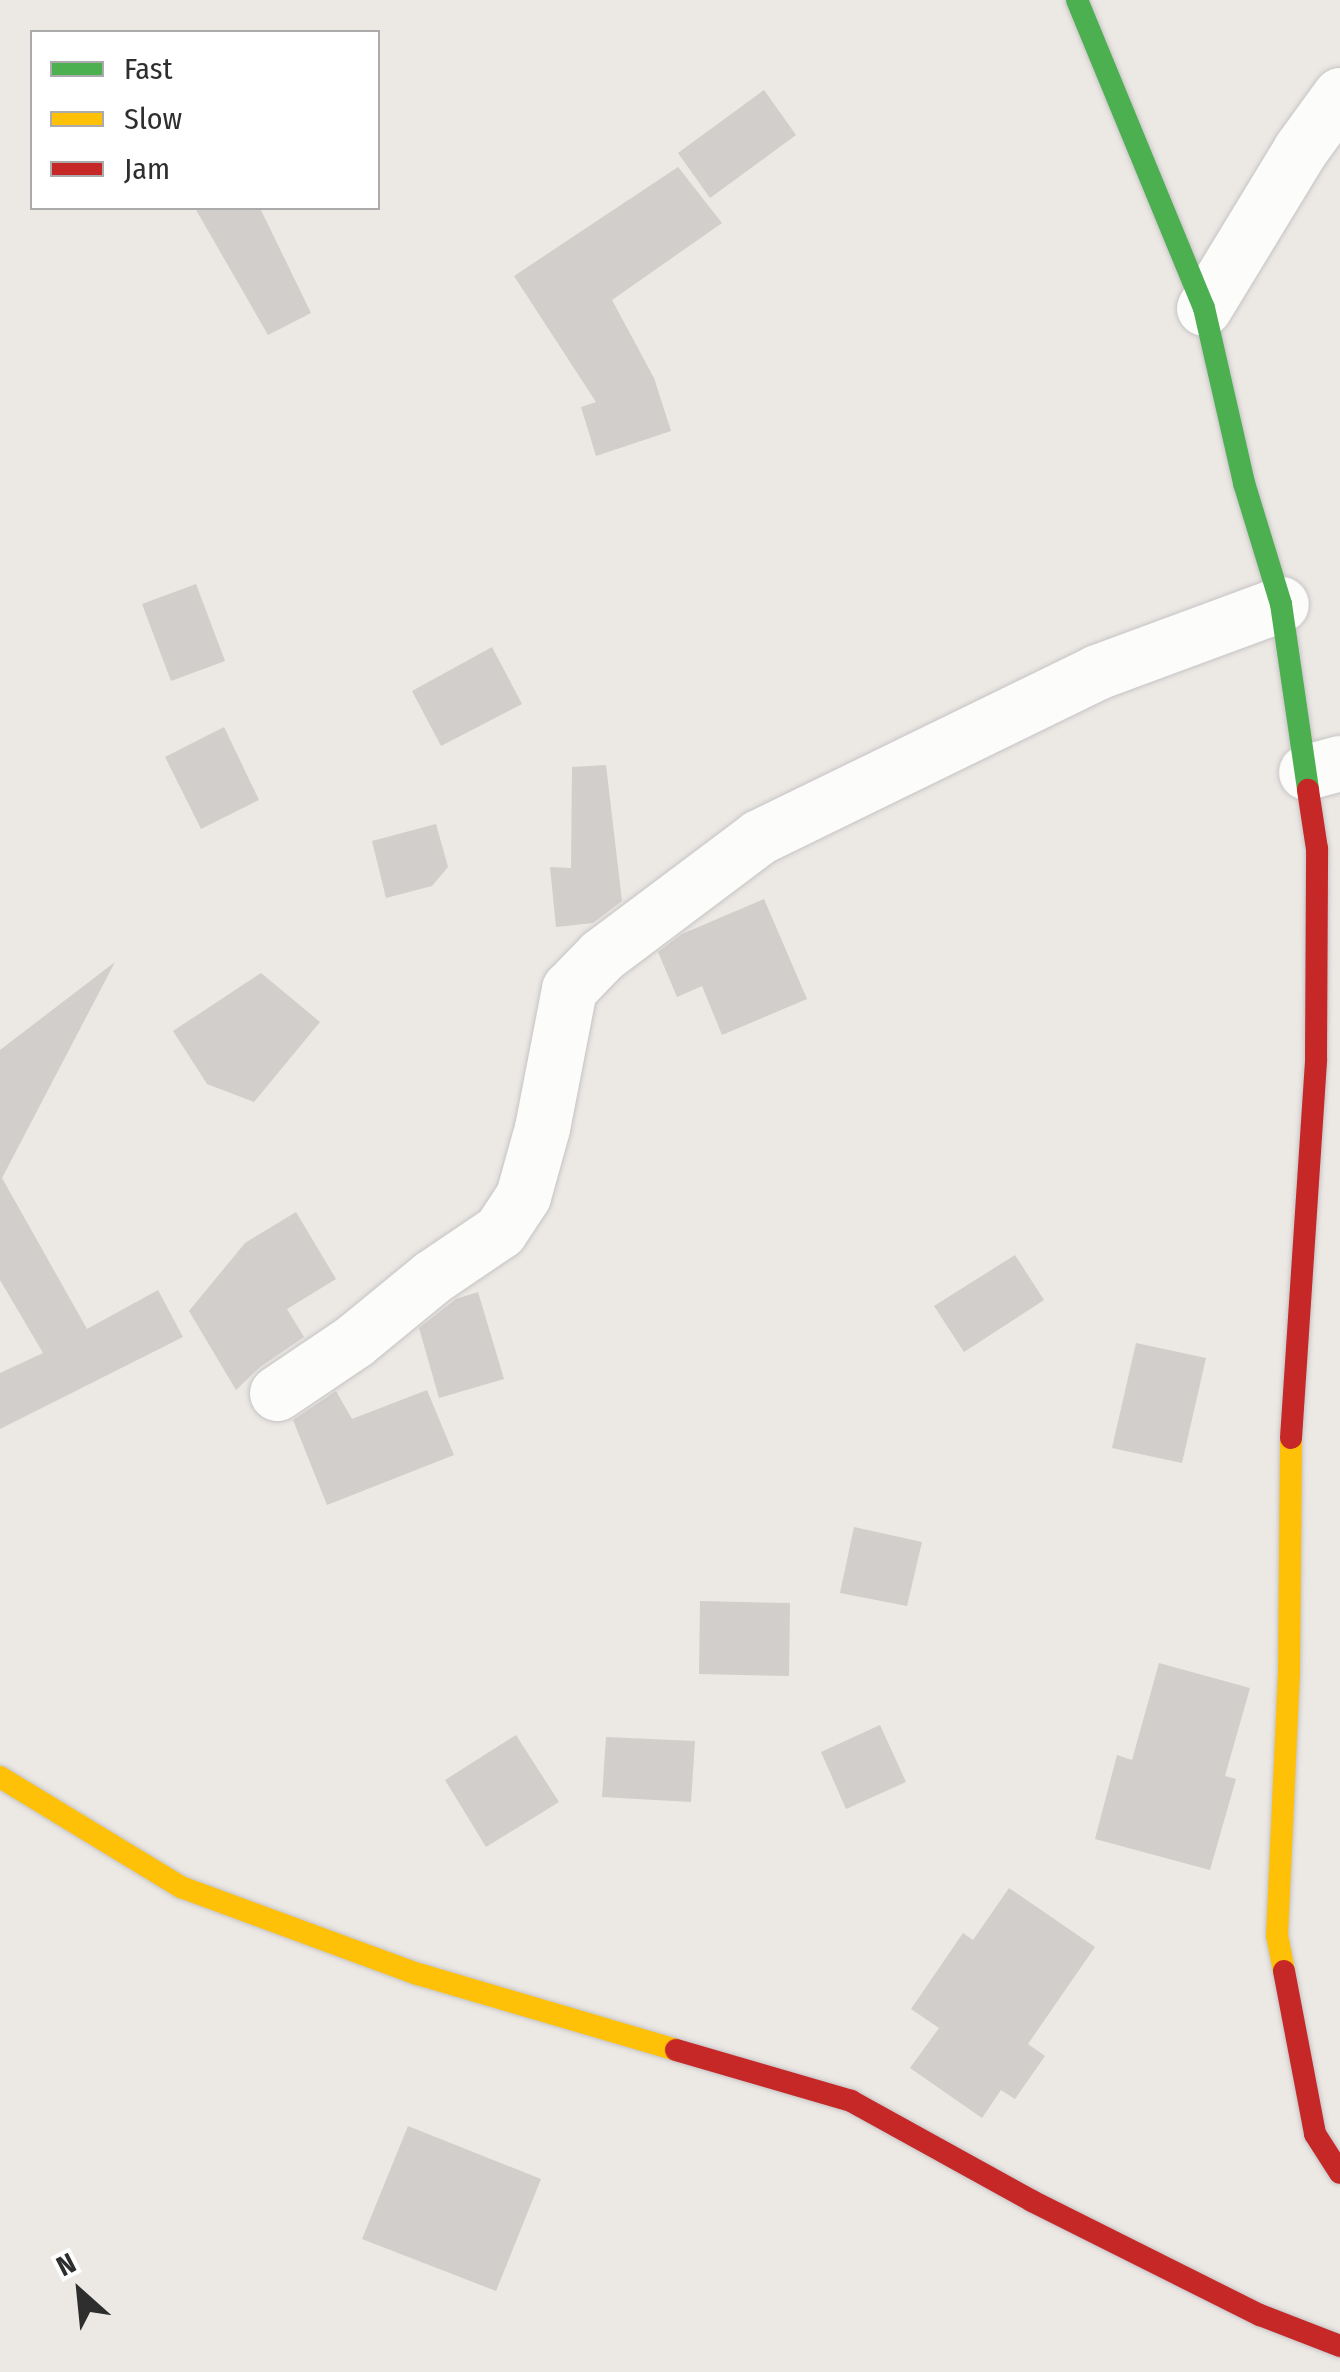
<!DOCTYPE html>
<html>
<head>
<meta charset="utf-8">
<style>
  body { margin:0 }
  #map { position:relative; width:1340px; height:2372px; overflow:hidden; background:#ece8e4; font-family:"Fira Sans Condensed",sans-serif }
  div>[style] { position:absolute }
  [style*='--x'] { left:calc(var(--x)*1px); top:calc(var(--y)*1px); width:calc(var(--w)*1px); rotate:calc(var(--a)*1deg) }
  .building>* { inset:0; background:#d1cecb }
  .roads { filter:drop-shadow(0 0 2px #c5c4c5) drop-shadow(0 0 2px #c5c4c5) }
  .street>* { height:55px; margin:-27.5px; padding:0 27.5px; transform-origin:27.5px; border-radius:27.5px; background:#fcfcfb }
  .fast>* { height:22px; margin:-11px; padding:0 11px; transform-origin:11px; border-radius:11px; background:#4caf50 }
  .slow>* { height:22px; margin:-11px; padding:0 11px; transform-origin:11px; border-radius:11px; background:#ffc107 }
  .jam>* { height:22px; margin:-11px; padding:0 11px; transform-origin:11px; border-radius:11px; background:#c62828 }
  span { translate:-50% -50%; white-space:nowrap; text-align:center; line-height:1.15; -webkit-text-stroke:9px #fff; paint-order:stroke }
  .legend { position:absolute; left:30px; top:30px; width:350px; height:180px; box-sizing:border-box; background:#fff; border:2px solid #ababab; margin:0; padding:12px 18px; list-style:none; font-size:30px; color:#2e2e2e }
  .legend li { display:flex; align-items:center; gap:20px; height:50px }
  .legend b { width:50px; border:2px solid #ababab }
  .north { position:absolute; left:30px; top:2242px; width:100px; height:100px; -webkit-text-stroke:8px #fff; paint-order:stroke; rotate:333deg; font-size:28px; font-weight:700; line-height:40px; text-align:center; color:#2e2e2e }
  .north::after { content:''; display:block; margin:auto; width:35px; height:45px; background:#2e2e2e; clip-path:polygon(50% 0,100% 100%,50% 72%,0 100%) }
</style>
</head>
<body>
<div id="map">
  <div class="building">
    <div style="clip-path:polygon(764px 90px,796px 135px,710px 198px,678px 153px)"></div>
    <div style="clip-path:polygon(678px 167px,722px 223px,612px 300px,654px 378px,671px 431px,596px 456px,581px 407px,596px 402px,514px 276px)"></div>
    <div style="clip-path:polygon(195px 208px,260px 208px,311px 313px,268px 335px)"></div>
    <div style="clip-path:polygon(196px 584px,225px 661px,171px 681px,142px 604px)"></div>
    <div style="clip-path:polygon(492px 647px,522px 704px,441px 746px,412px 691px)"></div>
    <div style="clip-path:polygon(224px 727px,259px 800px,201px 829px,165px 757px)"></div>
    <div style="clip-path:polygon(606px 765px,622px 901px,593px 923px,556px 927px,550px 867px,571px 868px,572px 767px)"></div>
    <div style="clip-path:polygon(436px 824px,448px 867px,432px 886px,386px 898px,372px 841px)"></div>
    <div style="clip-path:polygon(764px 899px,807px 999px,722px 1035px,702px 986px,677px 997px,658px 952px,682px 934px)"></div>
    <div style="clip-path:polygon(115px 962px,2px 1178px,87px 1329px,158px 1290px,183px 1337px,0 1429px,0 1373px,43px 1353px,0 1280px,0 1050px)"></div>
    <div style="clip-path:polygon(261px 973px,320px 1022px,254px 1102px,207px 1084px,173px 1031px)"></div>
    <div style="clip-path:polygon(296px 1212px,336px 1279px,287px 1309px,304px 1337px,260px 1367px,236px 1390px,189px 1311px,245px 1243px)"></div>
    <div style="clip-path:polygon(1015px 1255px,1044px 1300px,964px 1352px,934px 1306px)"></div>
    <div style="clip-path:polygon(478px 1292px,504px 1379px,439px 1398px,419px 1328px,456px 1299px)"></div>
    <div style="clip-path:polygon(1136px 1343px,1206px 1358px,1182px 1463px,1112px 1448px)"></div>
    <div style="clip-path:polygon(427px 1390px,454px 1455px,327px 1505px,293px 1420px,336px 1391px,352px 1419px)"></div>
    <div style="clip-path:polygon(854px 1527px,922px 1542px,907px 1606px,840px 1593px)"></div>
    <div style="clip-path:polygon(700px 1601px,790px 1603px,789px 1676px,699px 1674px)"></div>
    <div style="clip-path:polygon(1159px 1663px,1250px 1688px,1225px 1776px,1236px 1779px,1210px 1870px,1095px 1839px,1117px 1755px,1132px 1760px)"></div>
    <div style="clip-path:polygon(880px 1725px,906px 1782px,846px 1809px,821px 1752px)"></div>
    <div style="clip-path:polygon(516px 1735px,559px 1802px,486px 1847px,445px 1780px)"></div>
    <div style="clip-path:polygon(606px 1737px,695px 1741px,691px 1802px,602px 1797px)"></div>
    <div style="clip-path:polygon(1009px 1888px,1095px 1947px,1028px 2044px,1045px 2056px,1015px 2099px,1001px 2090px,982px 2118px,910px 2068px,939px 2028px,911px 2009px,963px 1933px,973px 1940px)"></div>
    <div style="clip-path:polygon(408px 2126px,541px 2179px,496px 2291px,362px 2239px)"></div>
  </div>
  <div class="roads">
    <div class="street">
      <div style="--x:1204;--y:308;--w:185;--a:-58.7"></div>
      <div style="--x:1300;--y:150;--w:68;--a:-54"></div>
      <div style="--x:1306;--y:772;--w:35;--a:-15"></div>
      <div style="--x:277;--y:1393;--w:93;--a:-34"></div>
      <div style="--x:354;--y:1341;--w:101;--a:-39.4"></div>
      <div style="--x:432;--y:1277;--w:82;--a:-34.1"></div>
      <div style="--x:500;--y:1231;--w:42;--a:-56.7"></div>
      <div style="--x:523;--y:1196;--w:71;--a:-74.4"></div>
      <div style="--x:542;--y:1128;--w:142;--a:-79"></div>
      <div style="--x:569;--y:989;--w:47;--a:-45.9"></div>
      <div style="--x:602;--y:955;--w:196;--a:-36.9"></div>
      <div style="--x:759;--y:837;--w:376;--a:-26"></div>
      <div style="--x:1097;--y:672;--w:196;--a:-20.3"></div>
    </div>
    <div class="fast">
      <div style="--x:1077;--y:0;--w:333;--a:67.6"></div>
      <div style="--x:1204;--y:308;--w:180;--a:77.1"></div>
      <div style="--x:1244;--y:483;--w:127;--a:73"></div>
      <div style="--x:1281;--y:604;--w:188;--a:81.7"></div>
    </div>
    <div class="slow">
      <div style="--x:0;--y:1777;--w:212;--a:31.3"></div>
      <div style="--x:181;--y:1887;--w:252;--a:20.2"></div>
      <div style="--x:418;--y:1974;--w:269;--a:16.4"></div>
      <div style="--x:1284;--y:1971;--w:36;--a:-101"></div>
      <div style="--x:1277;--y:1936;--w:265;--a:-87.4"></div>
      <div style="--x:1289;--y:1671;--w:233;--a:-89.5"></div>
    </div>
    <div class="jam">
      <div style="--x:1291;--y:1438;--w:380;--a:-86.2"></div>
      <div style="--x:1316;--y:1059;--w:210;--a:-89.7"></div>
      <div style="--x:1317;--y:849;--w:60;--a:-98.7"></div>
      <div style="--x:1284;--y:1971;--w:166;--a:79.2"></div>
      <div style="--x:1315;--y:2134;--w:46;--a:57.3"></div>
      <div style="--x:676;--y:2050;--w:182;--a:16.2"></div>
      <div style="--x:851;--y:2101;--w:207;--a:28.9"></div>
      <div style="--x:1032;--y:2201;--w:255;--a:26.6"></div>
      <div style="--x:1260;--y:2315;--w:86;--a:21.2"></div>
    </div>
  </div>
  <ul class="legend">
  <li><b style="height:12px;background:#4caf50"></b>Fast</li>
  <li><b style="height:12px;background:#ffc107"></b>Slow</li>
  <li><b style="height:12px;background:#c62828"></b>Jam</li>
  </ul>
  <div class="north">N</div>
</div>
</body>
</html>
